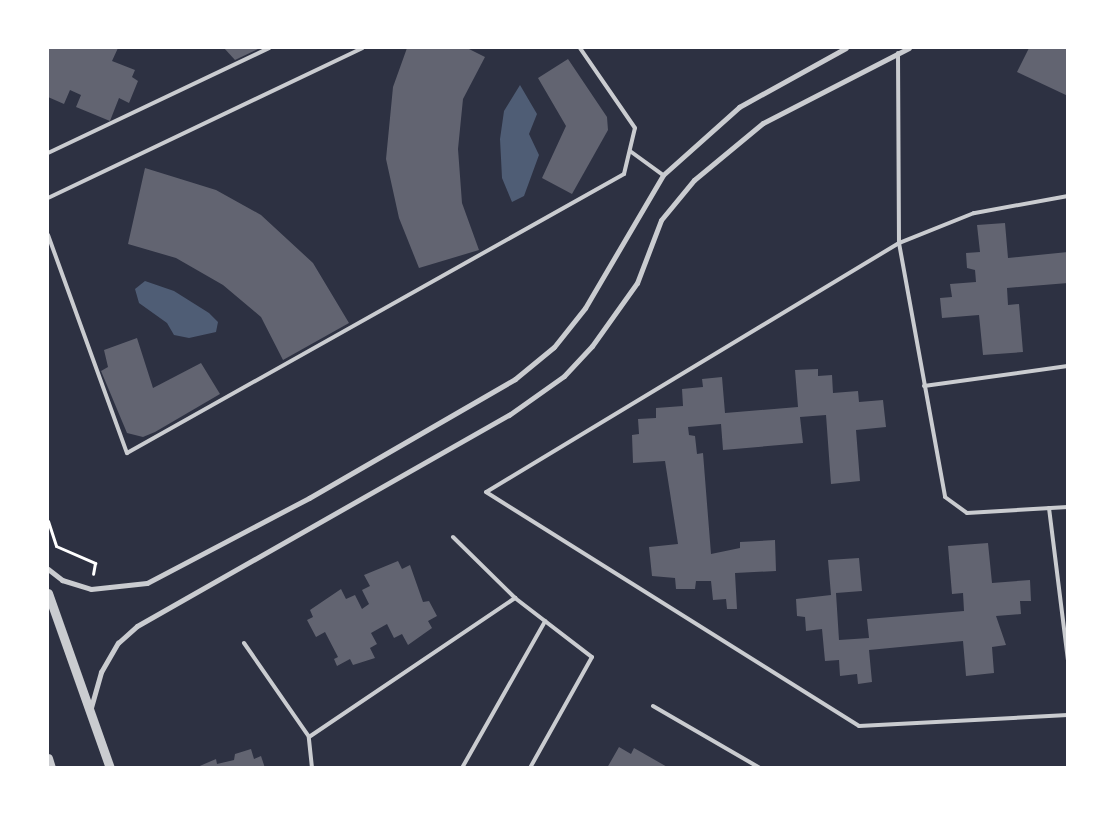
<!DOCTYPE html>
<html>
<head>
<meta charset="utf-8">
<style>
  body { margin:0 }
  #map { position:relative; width:1115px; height:815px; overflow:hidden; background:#2d3142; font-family:"Exo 2",sans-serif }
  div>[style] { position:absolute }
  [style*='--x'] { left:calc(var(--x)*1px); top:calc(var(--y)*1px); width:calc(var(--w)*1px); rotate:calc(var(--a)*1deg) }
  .water>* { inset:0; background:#4f5d75 }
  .building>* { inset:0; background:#626471 }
  .path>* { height:3px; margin:-1.5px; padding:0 1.5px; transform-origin:1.5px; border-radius:1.5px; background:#fff }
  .service>* { height:4px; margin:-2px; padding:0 2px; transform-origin:2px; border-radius:2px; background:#caccd0 }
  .minor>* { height:5px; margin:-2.5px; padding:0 2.5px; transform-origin:2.5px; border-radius:2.5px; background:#caccd0 }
  .tertiary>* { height:9px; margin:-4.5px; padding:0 4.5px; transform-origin:4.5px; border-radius:4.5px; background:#caccd0 }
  span { translate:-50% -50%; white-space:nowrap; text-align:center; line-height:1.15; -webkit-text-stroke:4.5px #fff; paint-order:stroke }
  .frame { position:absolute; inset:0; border:49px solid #fff; pointer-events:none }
</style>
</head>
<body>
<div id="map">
  <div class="water">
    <div style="clip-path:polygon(520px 85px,537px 114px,529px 134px,539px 155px,524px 196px,512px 202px,502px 178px,500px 139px,504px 111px)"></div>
    <div style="clip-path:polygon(145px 281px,174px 291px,209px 313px,218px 322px,216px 332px,189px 338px,174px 335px,167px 323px,139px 303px,135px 289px)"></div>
  </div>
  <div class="building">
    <div style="clip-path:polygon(48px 48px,118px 48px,112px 61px,135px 70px,132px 77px,138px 81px,129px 103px,119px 98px,110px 121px,76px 107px,81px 95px,70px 90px,64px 104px,48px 97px)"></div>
    <div style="clip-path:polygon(224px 48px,260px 48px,235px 60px)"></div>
    <div style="clip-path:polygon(407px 48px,467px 48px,485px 57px,463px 99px,458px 149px,462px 203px,479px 250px,419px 268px,399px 218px,386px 159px,393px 87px)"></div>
    <div style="clip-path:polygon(1029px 48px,1068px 48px,1068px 96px,1017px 72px)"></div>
    <div style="clip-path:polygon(568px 59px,607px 117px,608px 130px,572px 194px,542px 178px,566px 126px,538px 78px)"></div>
    <div style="clip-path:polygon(145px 168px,216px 190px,261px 215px,313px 263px,349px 323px,283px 360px,261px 317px,223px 285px,176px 258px,128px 244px)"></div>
    <div style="clip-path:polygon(1005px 223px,1008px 258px,1068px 252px,1068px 283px,1007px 288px,1008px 305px,1019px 304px,1023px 352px,983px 355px,979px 315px,942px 318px,940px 298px,952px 297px,950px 284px,976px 282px,975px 270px,967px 268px,966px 253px,980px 252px,977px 225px)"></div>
    <div style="clip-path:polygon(137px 338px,153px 388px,201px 363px,220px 394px,155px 432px,143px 437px,127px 433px,101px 371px,108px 367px,104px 350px)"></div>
    <div style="clip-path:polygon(818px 369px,818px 376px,832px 375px,833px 393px,858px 391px,859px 402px,883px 400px,886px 427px,856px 430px,860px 481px,831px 484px,826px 415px,800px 417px,803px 443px,723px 450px,721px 424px,688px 427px,689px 435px,695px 436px,697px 454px,703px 453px,711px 554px,740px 548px,740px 542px,775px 540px,776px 571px,735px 573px,737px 609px,727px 609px,726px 599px,713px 600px,711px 581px,696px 581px,695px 589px,676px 589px,675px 578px,652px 576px,649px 547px,678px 544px,665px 461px,633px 463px,632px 435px,639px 434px,638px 419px,656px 418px,656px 408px,683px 406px,682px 389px,703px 387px,702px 379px,722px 377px,725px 413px,798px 407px,795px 370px)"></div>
    <div style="clip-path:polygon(988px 543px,992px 583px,1030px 580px,1031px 601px,1020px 601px,1021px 614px,996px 616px,1006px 645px,992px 647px,994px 673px,966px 676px,963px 641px,869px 650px,872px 682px,858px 684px,857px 674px,840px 676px,839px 660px,825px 661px,822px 629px,806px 631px,805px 617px,797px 616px,796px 599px,831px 595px,828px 560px,859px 558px,862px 591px,836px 593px,839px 640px,869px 638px,867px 619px,964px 611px,963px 593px,952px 594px,948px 546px)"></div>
    <div style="clip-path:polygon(398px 561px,402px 569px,410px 565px,423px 602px,429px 601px,437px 616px,428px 621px,432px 628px,408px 645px,402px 634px,394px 638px,387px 624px,371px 633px,377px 644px,370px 648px,375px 658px,353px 665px,350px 659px,337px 666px,334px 659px,338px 657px,325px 632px,316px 637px,307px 620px,313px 617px,310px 610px,341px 589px,346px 599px,355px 595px,362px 609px,369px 604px,362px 590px,370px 586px,364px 575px)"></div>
    <div style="clip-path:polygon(619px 747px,631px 754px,634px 748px,669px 768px,607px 768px)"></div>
    <div style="clip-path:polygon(251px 749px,254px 759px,261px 756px,265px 768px,195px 768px,216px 759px,217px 764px,234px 760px,235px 754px)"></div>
  </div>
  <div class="path">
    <div style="--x:48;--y:521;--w:26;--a:72"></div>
    <div style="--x:56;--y:546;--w:43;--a:23.6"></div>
    <div style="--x:95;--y:563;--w:11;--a:100"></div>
  </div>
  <div class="service">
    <div style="--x:898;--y:53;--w:190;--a:89.7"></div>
    <div style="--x:899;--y:243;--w:258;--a:79.7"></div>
    <div style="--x:945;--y:497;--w:27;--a:36"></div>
    <div style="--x:967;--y:513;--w:101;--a:-3.4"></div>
    <div style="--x:630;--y:151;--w:41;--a:36"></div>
    <div style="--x:48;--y:153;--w:245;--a:-25.4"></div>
    <div style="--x:1068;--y:196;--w:96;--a:169.7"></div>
    <div style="--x:974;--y:213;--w:81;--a:158.2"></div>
    <div style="--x:899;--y:243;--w:482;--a:148.9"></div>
    <div style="--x:486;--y:492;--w:440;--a:32.1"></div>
    <div style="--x:859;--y:726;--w:209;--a:-3"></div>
    <div style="--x:48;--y:198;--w:348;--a:-25.5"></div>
    <div style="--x:48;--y:235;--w:232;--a:70.1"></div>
    <div style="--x:127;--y:453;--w:570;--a:-29.31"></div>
    <div style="--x:624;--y:174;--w:47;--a:-76.6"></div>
    <div style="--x:635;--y:128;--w:97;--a:-124.5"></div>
    <div style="--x:924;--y:386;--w:145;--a:-7.9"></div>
    <div style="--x:1049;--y:508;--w:153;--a:82.9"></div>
    <div style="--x:453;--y:537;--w:87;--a:44.5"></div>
    <div style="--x:244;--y:643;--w:114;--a:55.3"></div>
    <div style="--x:653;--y:706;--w:124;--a:30.1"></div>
    <div style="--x:312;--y:768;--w:31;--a:-96"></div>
    <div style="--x:309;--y:737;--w:249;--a:-34"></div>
    <div style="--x:515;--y:598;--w:97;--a:37.5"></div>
    <div style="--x:592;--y:657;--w:127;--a:119.2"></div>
    <div style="--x:462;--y:768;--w:169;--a:-60.5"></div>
  </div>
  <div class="minor">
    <div style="--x:48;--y:569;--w:18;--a:38"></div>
    <div style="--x:62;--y:580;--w:30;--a:17"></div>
    <div style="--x:91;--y:589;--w:56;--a:-6.1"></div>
    <div style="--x:147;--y:583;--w:183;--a:-27.7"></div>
    <div style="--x:309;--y:498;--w:238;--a:-30"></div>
    <div style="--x:515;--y:379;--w:50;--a:-39.4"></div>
    <div style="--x:554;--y:347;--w:50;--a:-51.5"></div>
    <div style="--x:585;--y:308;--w:154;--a:-59.6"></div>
    <div style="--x:663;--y:175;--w:102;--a:-41.8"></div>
    <div style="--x:739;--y:107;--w:122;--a:-28.9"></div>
    <div style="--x:90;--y:711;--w:41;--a:-74.2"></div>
    <div style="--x:101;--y:672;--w:34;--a:-60"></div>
    <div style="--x:118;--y:643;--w:25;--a:-42"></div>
    <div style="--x:137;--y:626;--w:428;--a:-29.6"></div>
    <div style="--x:509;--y:415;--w:67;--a:-35.3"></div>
    <div style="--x:564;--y:376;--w:41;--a:-47"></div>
    <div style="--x:592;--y:346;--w:77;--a:-54.5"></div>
    <div style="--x:637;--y:283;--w:67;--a:-69.1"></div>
    <div style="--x:661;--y:220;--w:52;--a:-50.5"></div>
    <div style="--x:694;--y:180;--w:89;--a:-39.6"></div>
    <div style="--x:763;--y:123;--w:164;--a:-27.2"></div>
  </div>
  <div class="tertiary">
    <div style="--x:48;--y:593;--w:186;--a:70.5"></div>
    <div style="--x:48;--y:758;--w:10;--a:73"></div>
  </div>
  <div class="frame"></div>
</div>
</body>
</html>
